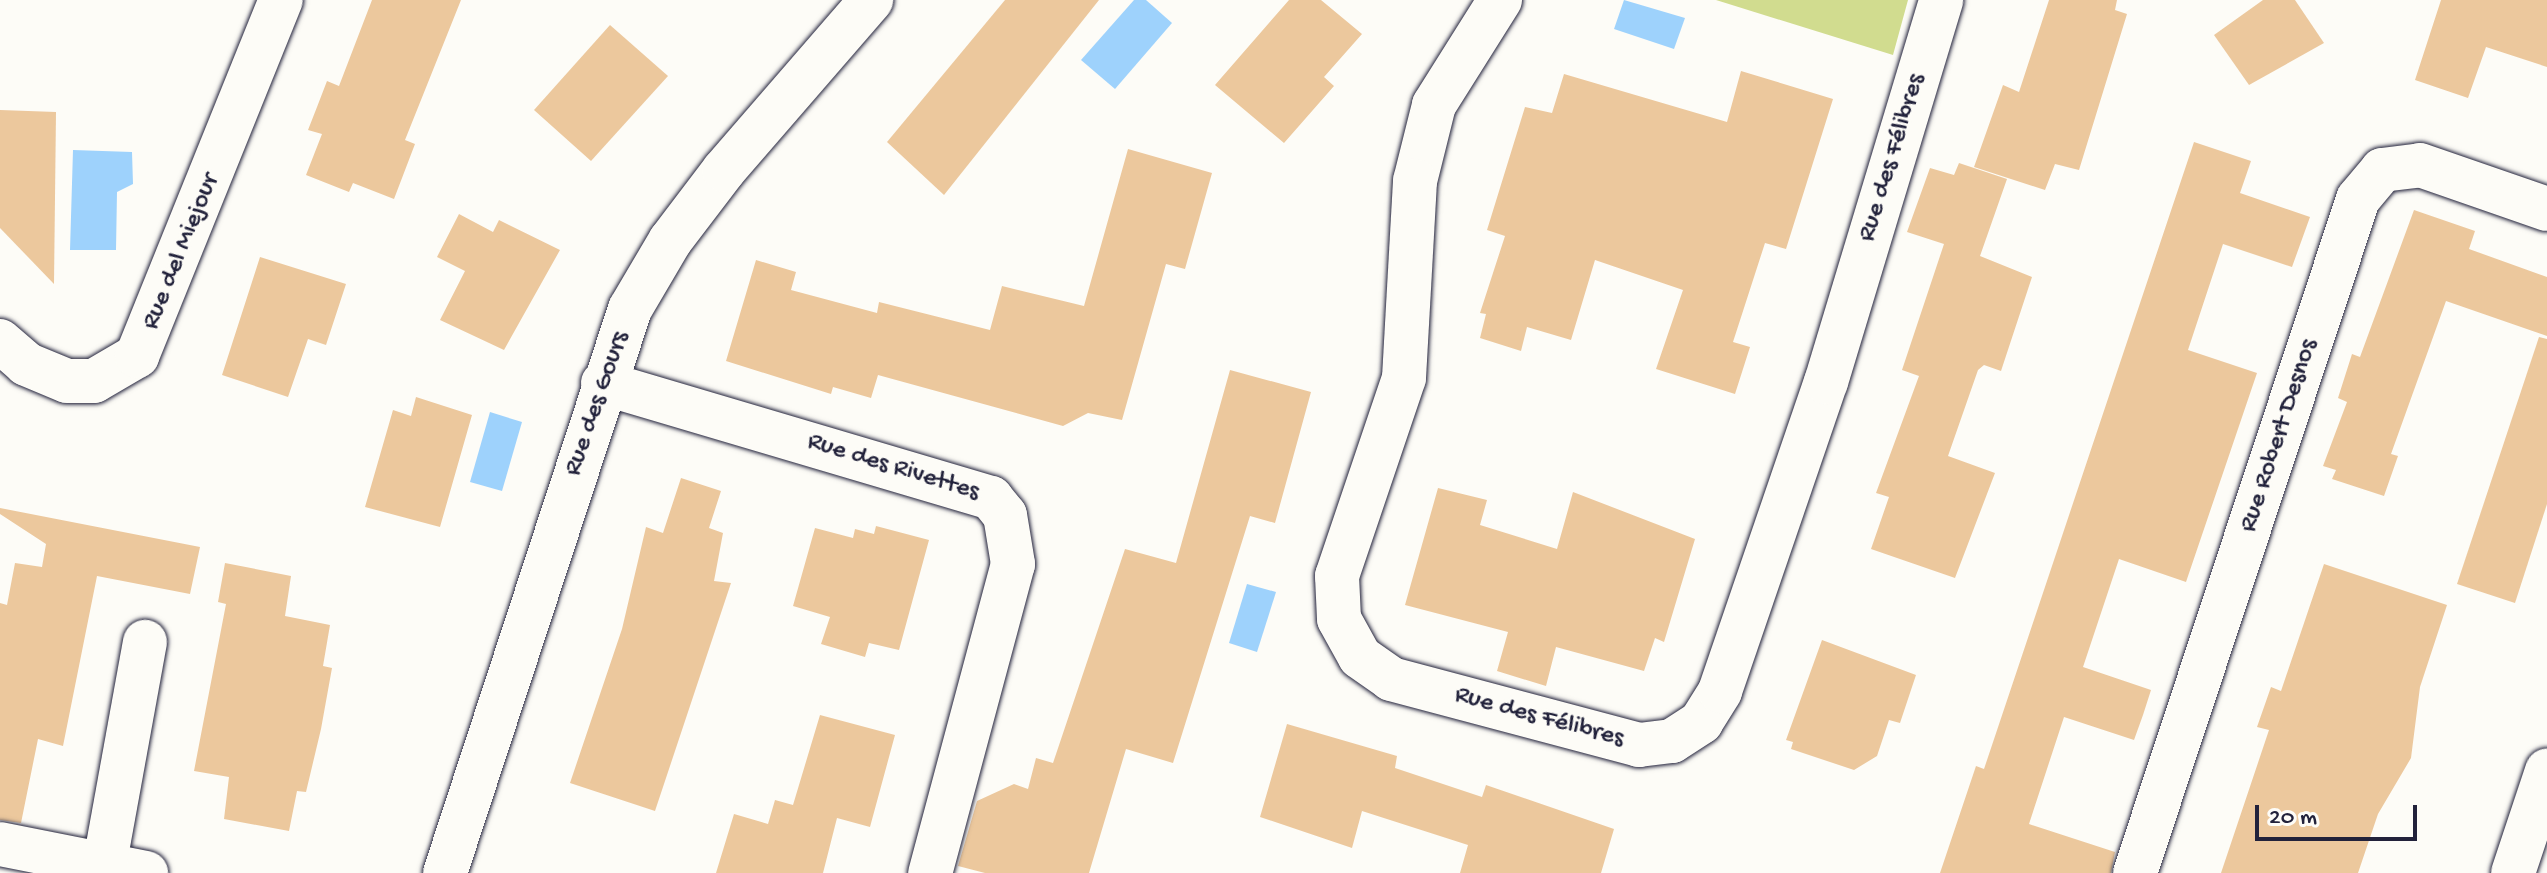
<!DOCTYPE html>
<html>
<head>
<meta charset="utf-8">
<style>
  body { margin:0 }
  #map { position:relative; width:2547px; height:873px; overflow:hidden; background:#fdfcf7; font-family:"Gochi Hand",sans-serif }
  div>[style] { position:absolute }
  [style*='--x'] { left:calc(var(--x)*1px); top:calc(var(--y)*1px); width:calc(var(--w)*1px); rotate:calc(var(--a)*1deg) }
  .green>* { inset:0; background:#d1dc8f }
  .water>* { inset:0; background:#9ed2fc }
  .building>* { inset:0; background:#ecc89d }
  .roads { filter:drop-shadow(0 0 2px #22223b) drop-shadow(0 0 2px #22223b) }
  .minor>* { height:44px; margin:-22px; padding:0 22px; transform-origin:22px; border-radius:22px; background:#fdfcf7 }
  span { translate:-50% -50%; white-space:nowrap; text-align:center; line-height:1.15; -webkit-text-stroke:6px #fdfcf7; paint-order:stroke }
  .street-label { font-size:26px; color:#22223b }
  .scale { position:absolute; left:2255px; top:805px; width:162px; height:36px; box-sizing:border-box; border:4px solid #22223b; border-top:0; padding-left:10px; font-size:24px; line-height:28px; white-space:nowrap; color:#22223b; -webkit-text-stroke:6px #fdfcf7; paint-order:stroke }
</style>
</head>
<body>
<div id="map">
  <div class="green">
    <div style="clip-path:polygon(1716px 0,1908px 0,1893px 55px)"></div>
  </div>
  <div class="water">
    <div style="clip-path:polygon(1134px 0,1146px 0,1172px 23px,1115px 89px,1081px 60px)"></div>
    <div style="clip-path:polygon(1624px 0,1685px 18px,1674px 49px,1614px 29px)"></div>
    <div style="clip-path:polygon(73px 150px,132px 152px,133px 184px,117px 192px,116px 250px,70px 250px)"></div>
    <div style="clip-path:polygon(490px 412px,522px 422px,502px 491px,470px 482px)"></div>
    <div style="clip-path:polygon(1247px 584px,1276px 592px,1257px 652px,1229px 643px)"></div>
  </div>
  <div class="building">
    <div style="clip-path:polygon(372px 0,461px 0,405px 140px,415px 144px,394px 199px,353px 183px,349px 192px,306px 175px,322px 134px,308px 130px,317px 107px,327px 81px,339px 86px)"></div>
    <div style="clip-path:polygon(1005px 0,1099px 0,944px 195px,887px 142px)"></div>
    <div style="clip-path:polygon(1289px 0,1321px 0,1362px 34px,1324px 77px,1334px 86px,1284px 143px,1215px 85px)"></div>
    <div style="clip-path:polygon(2049px 0,2117px 0,2115px 10px,2127px 14px,2079px 170px,2055px 164px,2045px 190px,1974px 167px,2003px 85px,2019px 92px)"></div>
    <div style="clip-path:polygon(2263px 0,2295px 0,2324px 43px,2249px 85px,2214px 35px)"></div>
    <div style="clip-path:polygon(2441px 0,2547px 0,2547px 67px,2486px 47px,2468px 98px,2415px 80px)"></div>
    <div style="clip-path:polygon(610px 25px,668px 76px,591px 161px,534px 110px)"></div>
    <div style="clip-path:polygon(1741px 71px,1833px 99px,1786px 249px,1765px 243px,1733px 342px,1750px 347px,1735px 394px,1656px 369px,1683px 290px,1595px 260px,1571px 340px,1527px 327px,1521px 351px,1480px 338px,1486px 314px,1480px 313px,1505px 236px,1487px 230px,1525px 107px,1552px 113px,1564px 74px,1727px 122px)"></div>
    <div style="clip-path:polygon(0 110px,56px 112px,54px 284px,0 228px)"></div>
    <div style="clip-path:polygon(2194px 142px,2251px 161px,2240px 193px,2310px 217px,2292px 267px,2223px 244px,2188px 350px,2257px 373px,2186px 582px,2119px 559px,2083px 667px,2151px 690px,2143px 715px,2134px 740px,2064px 717px,2029px 824px,2115px 852px,2111px 873px,1940px 873px,1976px 766px,1984px 769px)"></div>
    <div style="clip-path:polygon(1128px 149px,1212px 173px,1185px 269px,1166px 264px,1122px 420px,1088px 413px,1063px 426px,878px 375px,871px 398px,833px 387px,831px 394px,726px 361px,756px 260px,796px 272px,791px 290px,877px 313px,879px 302px,990px 330px,1002px 286px,1084px 306px)"></div>
    <div style="clip-path:polygon(1959px 163px,2007px 179px,1980px 256px,2032px 277px,2001px 371px,1984px 365px,1978px 370px,1948px 456px,1995px 473px,1955px 578px,1871px 549px,1889px 497px,1876px 493px,1919px 376px,1902px 370px,1944px 244px,1907px 232px,1930px 168px,1954px 175px)"></div>
    <div style="clip-path:polygon(2414px 210px,2475px 231px,2469px 249px,2547px 277px,2547px 336px,2446px 301px,2391px 454px,2398px 456px,2384px 496px,2332px 479px,2336px 470px,2323px 466px,2347px 402px,2338px 398px,2352px 354px,2360px 357px)"></div>
    <div style="clip-path:polygon(459px 214px,493px 232px,499px 220px,560px 250px,504px 350px,440px 320px,465px 271px,437px 257px)"></div>
    <div style="clip-path:polygon(260px 257px,346px 284px,326px 345px,308px 339px,288px 397px,222px 375px)"></div>
    <div style="clip-path:polygon(2539px 337px,2547px 339px,2547px 504px,2515px 603px,2457px 584px)"></div>
    <div style="clip-path:polygon(1230px 370px,1311px 392px,1275px 523px,1250px 516px,1173px 763px,1126px 749px,1089px 873px,985px 873px,958px 866px,977px 801px,1014px 784px,1028px 789px,1036px 758px,1053px 763px,1125px 549px,1176px 563px)"></div>
    <div style="clip-path:polygon(416px 397px,472px 415px,440px 527px,365px 507px,393px 410px,411px 416px)"></div>
    <div style="clip-path:polygon(681px 478px,721px 491px,709px 528px,723px 533px,714px 581px,731px 583px,655px 811px,570px 783px,622px 629px,646px 527px,663px 533px)"></div>
    <div style="clip-path:polygon(1438px 488px,1487px 500px,1480px 525px,1557px 549px,1573px 492px,1695px 539px,1664px 642px,1655px 638px,1644px 671px,1556px 647px,1546px 686px,1497px 671px,1508px 632px,1405px 605px)"></div>
    <div style="clip-path:polygon(0 508px,200px 547px,190px 594px,97px 576px,63px 746px,38px 739px,21px 823px,0 820px,0 603px,7px 605px,15px 563px,42px 567px,46px 544px,0 514px)"></div>
    <div style="clip-path:polygon(876px 526px,929px 540px,899px 650px,869px 643px,865px 657px,821px 644px,830px 617px,793px 606px,815px 528px,853px 538px,855px 529px,874px 534px)"></div>
    <div style="clip-path:polygon(225px 563px,291px 576px,285px 616px,330px 625px,323px 666px,332px 668px,321px 729px,306px 792px,297px 791px,289px 831px,224px 819px,229px 777px,194px 771px,226px 604px,218px 602px)"></div>
    <div style="clip-path:polygon(2324px 564px,2447px 605px,2420px 687px,2411px 758px,2378px 814px,2358px 873px,2221px 873px,2269px 730px,2257px 727px,2271px 687px,2281px 691px)"></div>
    <div style="clip-path:polygon(1822px 640px,1916px 675px,1900px 723px,1889px 720px,1877px 756px,1854px 770px,1791px 749px,1793px 742px,1786px 740px)"></div>
    <div style="clip-path:polygon(820px 715px,895px 735px,870px 827px,837px 818px,823px 873px,716px 873px,734px 814px,768px 824px,775px 800px,793px 805px)"></div>
    <div style="clip-path:polygon(1287px 724px,1397px 756px,1395px 768px,1482px 797px,1486px 785px,1614px 829px,1601px 873px,1460px 873px,1468px 845px,1362px 811px,1352px 848px,1260px 817px)"></div>
  </div>
  <div class="roads">
    <div class="minor">
      <div style="--x:1500;--y:0;--w:124;--a:122.2"></div>
      <div style="--x:1434;--y:105;--w:78;--a:104"></div>
      <div style="--x:1415;--y:181;--w:197;--a:93.2"></div>
      <div style="--x:1404;--y:378;--w:209;--a:108.7"></div>
      <div style="--x:1337;--y:576;--w:43;--a:87.3"></div>
      <div style="--x:1339;--y:619;--w:43;--a:61.1"></div>
      <div style="--x:1360;--y:657;--w:38;--a:35"></div>
      <div style="--x:1391;--y:679;--w:257;--a:14.9"></div>
      <div style="--x:1639;--y:745;--w:33;--a:-7"></div>
      <div style="--x:1672;--y:741;--w:35;--a:-33"></div>
      <div style="--x:1701;--y:722;--w:36;--a:-58"></div>
      <div style="--x:1720;--y:691;--w:327;--a:-71.1"></div>
      <div style="--x:1826;--y:382;--w:399;--a:-73.2"></div>
      <div style="--x:0;--y:341;--w:35;--a:41"></div>
      <div style="--x:26;--y:364;--w:44;--a:22.5"></div>
      <div style="--x:67;--y:381;--w:27;--a:0"></div>
      <div style="--x:94;--y:381;--w:50;--a:-30.2"></div>
      <div style="--x:137;--y:356;--w:384;--a:-68"></div>
      <div style="--x:603;--y:383;--w:405;--a:16.5"></div>
      <div style="--x:991;--y:498;--w:22;--a:51"></div>
      <div style="--x:1005;--y:515;--w:50;--a:80.7"></div>
      <div style="--x:1013;--y:564;--w:320;--a:105"></div>
      <div style="--x:0;--y:844;--w:149;--a:11.2"></div>
      <div style="--x:103;--y:873;--w:235;--a:-79.7"></div>
      <div style="--x:445;--y:873;--w:594;--a:-71.84"></div>
      <div style="--x:630;--y:309;--w:79;--a:-59.5"></div>
      <div style="--x:670;--y:241;--w:89;--a:-52.7"></div>
      <div style="--x:724;--y:170;--w:225;--a:-49.1"></div>
      <div style="--x:2135;--y:873;--w:710;--a:-71.69"></div>
      <div style="--x:2358;--y:199;--w:38;--a:-50"></div>
      <div style="--x:2382;--y:170;--w:38;--a:-7"></div>
      <div style="--x:2420;--y:165;--w:134;--a:19.1"></div>
      <div style="--x:2513;--y:873;--w:108;--a:-71.6"></div>
    </div>
  </div>
  <div class="street-label">
    <span style="left:1893px;top:158px;rotate:-73deg">Rue des Félibres</span>
    <span style="left:182px;top:252px;rotate:-68deg">Rue del Miejour</span>
    <span style="left:598px;top:404px;rotate:-71deg">Rue des Gours</span>
    <span style="left:2280px;top:436px;rotate:-72deg">Rue Robert Desnos</span>
    <span style="left:893px;top:468px;rotate:17deg">Rue des Rivettes</span>
    <span style="left:1539px;top:718px;rotate:15deg">Rue des Félibres</span>
  </div>
  <div class="scale">20 m</div>
</div>
</body>
</html>
